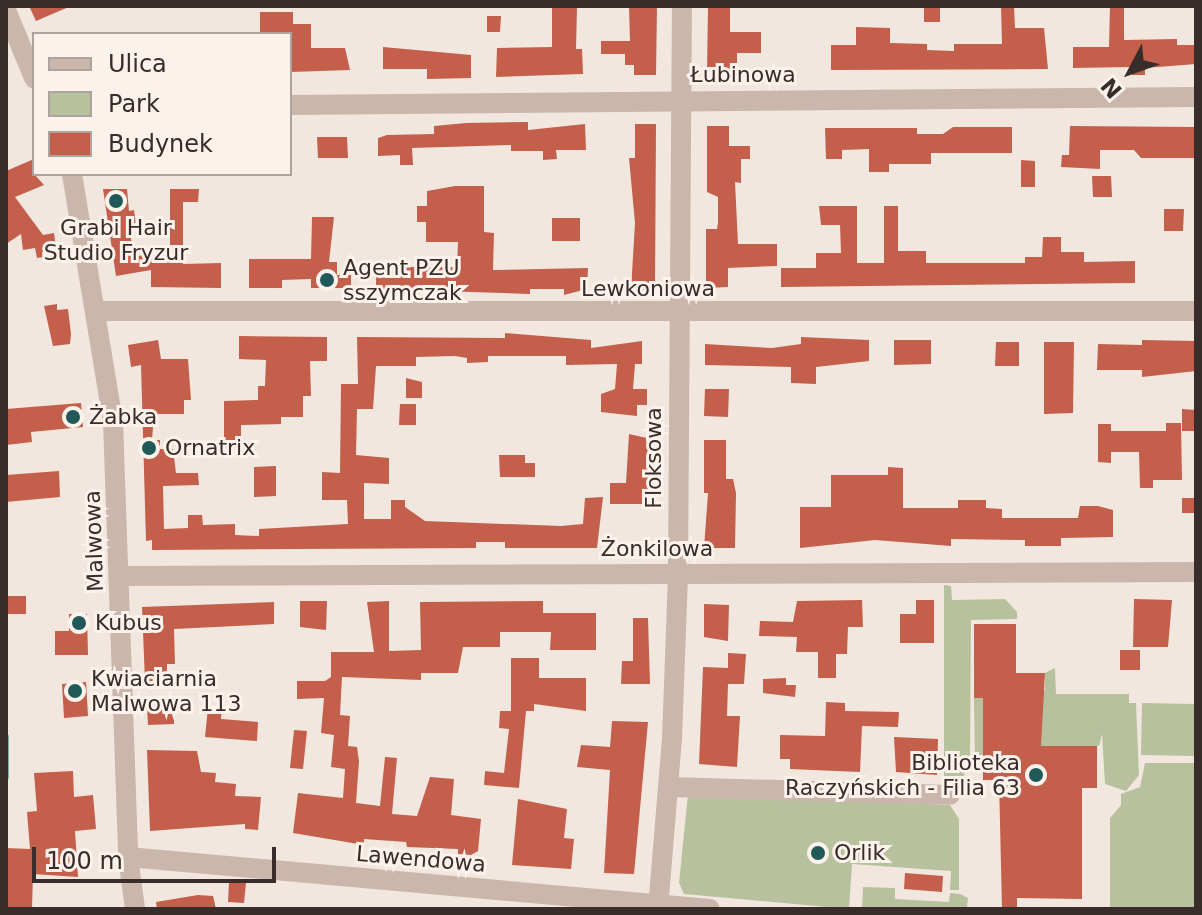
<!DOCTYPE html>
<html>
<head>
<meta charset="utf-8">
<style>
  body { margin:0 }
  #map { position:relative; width:1202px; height:915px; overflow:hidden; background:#f2e7de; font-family:"DejaVu Sans",sans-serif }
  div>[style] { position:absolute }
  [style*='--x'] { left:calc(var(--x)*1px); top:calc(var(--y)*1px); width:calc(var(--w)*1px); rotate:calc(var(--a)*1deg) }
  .green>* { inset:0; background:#b8c19e }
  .stream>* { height:5px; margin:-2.5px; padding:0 2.5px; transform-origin:2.5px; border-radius:2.5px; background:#7eafad }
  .building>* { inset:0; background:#c35f4b }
  .minor>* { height:20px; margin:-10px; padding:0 10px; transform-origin:10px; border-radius:10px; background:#cab6aa }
  .tertiary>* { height:20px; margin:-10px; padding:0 10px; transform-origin:10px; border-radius:10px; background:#cab6aa }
  .dots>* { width:22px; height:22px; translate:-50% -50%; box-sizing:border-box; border:4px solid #faf2eb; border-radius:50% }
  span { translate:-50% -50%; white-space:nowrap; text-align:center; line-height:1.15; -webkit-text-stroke:6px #faf2eb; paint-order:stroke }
  .street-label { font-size:22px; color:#382d2a }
  .poi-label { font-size:22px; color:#382d2a }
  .left { translate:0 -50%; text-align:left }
  .right { translate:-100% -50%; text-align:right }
  .frame { position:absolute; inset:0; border:8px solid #382d2a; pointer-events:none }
  .legend { position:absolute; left:32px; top:32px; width:260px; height:144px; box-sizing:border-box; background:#faf2eb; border:2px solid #aca39e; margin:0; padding:10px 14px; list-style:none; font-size:24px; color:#382d2a }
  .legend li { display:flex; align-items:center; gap:16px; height:40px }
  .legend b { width:40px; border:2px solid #aca39e }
  .north { position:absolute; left:1090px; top:32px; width:80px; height:80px; -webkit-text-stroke:6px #faf2eb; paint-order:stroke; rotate:229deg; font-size:22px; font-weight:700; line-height:32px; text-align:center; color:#382d2a }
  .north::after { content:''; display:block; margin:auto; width:28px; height:36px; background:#382d2a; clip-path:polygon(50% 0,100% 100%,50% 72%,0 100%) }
  .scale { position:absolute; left:32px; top:847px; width:244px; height:36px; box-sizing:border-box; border:4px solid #382d2a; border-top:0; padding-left:10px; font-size:24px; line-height:28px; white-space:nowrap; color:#382d2a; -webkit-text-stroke:6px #faf2eb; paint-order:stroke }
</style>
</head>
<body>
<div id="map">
  <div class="green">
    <div style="clip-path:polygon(944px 585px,951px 586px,952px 600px,1005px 599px,1017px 612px,1017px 619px,971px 620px,970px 762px,965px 763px,964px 780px,955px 789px,944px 786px)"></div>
    <div style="clip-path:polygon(1055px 668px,1056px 694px,1129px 694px,1129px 703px,1136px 703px,1139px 775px,1126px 791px,1105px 784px,1102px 734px,1099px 746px,1041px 746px,1041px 691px,1045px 690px,1045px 673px)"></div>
    <div style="clip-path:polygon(974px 698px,983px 698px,983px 774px,975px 763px)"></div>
    <div style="clip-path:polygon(1142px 703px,1196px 704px,1196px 756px,1141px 755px)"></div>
    <div style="clip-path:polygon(1145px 763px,1196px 763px,1196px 909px,1110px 909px,1110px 818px,1121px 805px,1121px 794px,1140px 787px)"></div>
    <div style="clip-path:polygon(688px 794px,950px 805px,959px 819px,959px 890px,950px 890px,951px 871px,852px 864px,849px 909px,684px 894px,679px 883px)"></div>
    <div style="clip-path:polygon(863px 887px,895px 888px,895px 899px,949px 902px,950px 893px,960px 894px,968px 898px,967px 907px,862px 909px)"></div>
  </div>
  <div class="stream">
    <div style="--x:6;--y:736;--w:41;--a:90"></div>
  </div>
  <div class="building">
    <div style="clip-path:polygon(29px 6px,71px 6px,36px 21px)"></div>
    <div style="clip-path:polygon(552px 6px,577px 6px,576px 49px,582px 49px,583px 74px,496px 77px,497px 48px,552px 47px)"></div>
    <div style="clip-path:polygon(657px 6px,656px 75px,634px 75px,634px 65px,625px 65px,625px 54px,601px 54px,601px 41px,630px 41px,629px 7px)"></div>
    <div style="clip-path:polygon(924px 6px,940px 6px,940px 22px,924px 22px)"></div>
    <div style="clip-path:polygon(1001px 6px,1014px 6px,1015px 28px,1044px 28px,1048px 69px,831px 70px,831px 45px,856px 45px,856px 27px,890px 28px,890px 43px,927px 44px,927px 50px,954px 51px,954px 44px,1002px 44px)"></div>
    <div style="clip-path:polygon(1110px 6px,1124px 6px,1124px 40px,1177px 39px,1177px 45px,1196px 45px,1196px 64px,1145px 68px,1145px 75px,1132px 75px,1132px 67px,1073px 68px,1073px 47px,1109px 47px)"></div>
    <div style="clip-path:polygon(708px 7px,730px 7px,730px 32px,761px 32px,761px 53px,737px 53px,737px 69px,707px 71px)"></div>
    <div style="clip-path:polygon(260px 12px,293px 12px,293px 24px,311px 24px,311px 48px,345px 48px,350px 70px,290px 72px,290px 34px,260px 34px)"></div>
    <div style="clip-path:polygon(487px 16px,501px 16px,500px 32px,487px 32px)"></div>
    <div style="clip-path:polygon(383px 47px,471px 55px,471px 78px,427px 79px,427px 69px,383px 69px)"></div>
    <div style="clip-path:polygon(528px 122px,528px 130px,585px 124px,586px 150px,556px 150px,557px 159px,543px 160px,543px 151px,511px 151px,511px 145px,412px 148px,413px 165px,400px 165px,400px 155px,378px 156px,378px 138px,387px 135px,434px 134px,434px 126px,466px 123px)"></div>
    <div style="clip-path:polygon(635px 124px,656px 124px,655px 290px,631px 290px,635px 223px,629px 158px,635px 158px)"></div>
    <div style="clip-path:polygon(707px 126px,729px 126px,729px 146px,750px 146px,750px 159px,741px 159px,741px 183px,735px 182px,738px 244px,777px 244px,777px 266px,728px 268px,728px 287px,706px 288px,706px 229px,717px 229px,718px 223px,718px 197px,707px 192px)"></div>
    <div style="clip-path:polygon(1070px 126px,1196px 127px,1196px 158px,1141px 158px,1134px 150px,1100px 150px,1100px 169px,1061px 167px,1062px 155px,1069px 155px)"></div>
    <div style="clip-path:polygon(953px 127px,1012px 127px,1012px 153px,931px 153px,931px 164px,889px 164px,889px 172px,869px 172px,869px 149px,842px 150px,842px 159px,826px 159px,825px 128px,917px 128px,917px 134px,943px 134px)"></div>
    <div style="clip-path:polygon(317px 137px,347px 137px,348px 158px,318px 158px)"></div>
    <div style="clip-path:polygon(34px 159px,34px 174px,44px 185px,15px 197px,43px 235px,54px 233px,57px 255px,37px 258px,35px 248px,23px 250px,21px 234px,6px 244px,6px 171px)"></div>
    <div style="clip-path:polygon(1021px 160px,1035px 161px,1035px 187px,1021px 187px)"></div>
    <div style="clip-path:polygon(1092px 176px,1111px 176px,1112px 197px,1093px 197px)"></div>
    <div style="clip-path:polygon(455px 186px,484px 186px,484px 232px,494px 233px,493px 270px,588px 268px,587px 289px,564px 295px,564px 289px,530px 289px,530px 294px,376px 289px,376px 267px,457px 267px,458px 242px,426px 242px,426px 222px,417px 222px,417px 206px,427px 206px,427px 191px)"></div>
    <div style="clip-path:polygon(103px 189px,127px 189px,129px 211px,134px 210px,136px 226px,129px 226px,134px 256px,170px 254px,170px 189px,199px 189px,198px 202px,183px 202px,183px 264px,221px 263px,221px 288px,151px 287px,151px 270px,116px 276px)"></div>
    <div style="clip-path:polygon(819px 206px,857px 206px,857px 263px,884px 263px,884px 206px,898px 206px,898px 251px,926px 251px,926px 263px,1025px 263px,1025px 257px,1042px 257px,1043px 237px,1061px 237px,1061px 252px,1084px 252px,1084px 262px,1135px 261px,1135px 283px,781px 287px,781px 268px,816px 268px,816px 253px,841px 253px,840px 225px,821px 225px)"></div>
    <div style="clip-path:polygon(1164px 209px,1184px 209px,1183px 231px,1164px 231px)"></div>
    <div style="clip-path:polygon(312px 217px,334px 217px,329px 262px,337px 262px,337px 275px,351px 275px,351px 288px,311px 288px,311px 279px,282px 280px,282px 288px,249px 288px,249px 259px,311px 259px)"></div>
    <div style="clip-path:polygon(552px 218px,580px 218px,580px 241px,552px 241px)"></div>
    <div style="clip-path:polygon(57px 304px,57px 310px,68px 309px,71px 334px,70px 344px,53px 346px,44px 306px)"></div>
    <div style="clip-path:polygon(505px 333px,591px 340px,591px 348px,642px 341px,642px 364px,635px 364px,633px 389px,647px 389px,647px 405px,637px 405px,637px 416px,601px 412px,601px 394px,615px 389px,617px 364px,566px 365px,566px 356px,488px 356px,488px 362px,467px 363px,467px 358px,455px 356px,416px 357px,416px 366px,376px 366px,373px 409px,357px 409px,356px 455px,389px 458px,389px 484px,364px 483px,364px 519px,391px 519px,391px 500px,405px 500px,405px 507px,425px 521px,561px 526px,583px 524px,585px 498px,603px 497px,597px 548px,505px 548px,505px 542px,476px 542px,476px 548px,152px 550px,152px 540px,146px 541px,141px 365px,131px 367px,128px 345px,158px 340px,161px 359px,188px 359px,191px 400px,184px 400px,184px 414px,154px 414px,152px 440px,160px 440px,160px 449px,173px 449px,176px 473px,198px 473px,199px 485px,163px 486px,164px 529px,188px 528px,188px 515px,202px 515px,203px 525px,235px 524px,235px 535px,259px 536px,259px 529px,348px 524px,347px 500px,322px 500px,322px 472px,340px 473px,341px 384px,358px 384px,357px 337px,505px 338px)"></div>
    <div style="clip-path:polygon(239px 336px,327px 337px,327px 361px,310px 361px,311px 396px,303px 396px,303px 417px,281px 417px,281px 424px,241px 425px,241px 448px,224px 448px,224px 401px,258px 400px,258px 386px,265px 386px,266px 360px,239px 359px)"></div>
    <div style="clip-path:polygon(801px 337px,869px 340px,869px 361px,816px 367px,816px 384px,791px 383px,791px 367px,705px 365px,705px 344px,772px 348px,801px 344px)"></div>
    <div style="clip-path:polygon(894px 340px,931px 340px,931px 364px,894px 365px)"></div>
    <div style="clip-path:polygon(1142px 340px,1196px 341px,1196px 371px,1142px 377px,1142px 370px,1097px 370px,1098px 344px,1142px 345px)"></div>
    <div style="clip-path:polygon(996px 342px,1019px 342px,1019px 366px,995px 366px)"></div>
    <div style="clip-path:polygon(1044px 342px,1074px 342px,1073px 413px,1044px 414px)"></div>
    <div style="clip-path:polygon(406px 378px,422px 382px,422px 398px,406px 398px)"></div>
    <div style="clip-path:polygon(705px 389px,729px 389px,728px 417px,704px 416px)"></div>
    <div style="clip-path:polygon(81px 403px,83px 427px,31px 432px,32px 442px,6px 445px,6px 409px)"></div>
    <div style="clip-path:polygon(400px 404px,416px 404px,416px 425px,399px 425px)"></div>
    <div style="clip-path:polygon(1182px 409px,1196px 410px,1196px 431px,1182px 431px)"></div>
    <div style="clip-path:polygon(1166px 423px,1181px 423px,1182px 480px,1153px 480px,1153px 488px,1140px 488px,1139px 452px,1111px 452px,1111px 463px,1098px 462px,1098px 424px,1111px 424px,1111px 431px,1166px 431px)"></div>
    <div style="clip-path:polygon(629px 434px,651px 439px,651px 504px,610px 504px,610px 483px,626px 483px)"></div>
    <div style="clip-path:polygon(704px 440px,726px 440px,726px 479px,733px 479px,736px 493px,735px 548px,704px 548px,708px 493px,704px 493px)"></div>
    <div style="clip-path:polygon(499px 455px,525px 455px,525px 463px,535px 463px,535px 477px,500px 477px)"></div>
    <div style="clip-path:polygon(276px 466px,276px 496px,254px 497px,254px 467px)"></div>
    <div style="clip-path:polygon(888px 467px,903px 468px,903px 508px,958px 508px,958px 500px,986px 500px,986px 508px,1002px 509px,1002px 518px,1078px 518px,1080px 506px,1098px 506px,1113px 510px,1113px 537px,1061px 538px,1061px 546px,1025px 546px,1025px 540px,951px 539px,951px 546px,875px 540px,800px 548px,800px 507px,831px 507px,831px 475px,888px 475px)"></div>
    <div style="clip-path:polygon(59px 471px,60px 497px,6px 502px,6px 475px)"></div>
    <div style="clip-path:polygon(1182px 498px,1196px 498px,1196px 513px,1182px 513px)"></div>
    <div style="clip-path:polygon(6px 596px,26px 596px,26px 614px,6px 614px)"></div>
    <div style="clip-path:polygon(1134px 599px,1172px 600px,1168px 647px,1133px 647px)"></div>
    <div style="clip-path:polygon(862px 600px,863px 627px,848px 627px,847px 654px,836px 654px,836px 678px,818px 678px,818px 652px,796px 652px,797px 637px,759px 636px,760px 621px,793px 622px,797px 601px)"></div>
    <div style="clip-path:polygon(916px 600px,934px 600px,934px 643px,900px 643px,900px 614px,916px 614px)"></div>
    <div style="clip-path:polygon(300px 601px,327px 601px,326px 630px,300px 627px)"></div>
    <div style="clip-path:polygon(389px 601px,389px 651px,421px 650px,420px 602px,543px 601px,543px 613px,596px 613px,596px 650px,550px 650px,551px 632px,500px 632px,500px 647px,463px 647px,458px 673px,421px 673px,421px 680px,342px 677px,340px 715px,350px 716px,348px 746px,357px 747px,359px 761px,356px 803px,380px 806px,385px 757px,397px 758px,392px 814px,417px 816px,430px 777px,454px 779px,451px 815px,481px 819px,478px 851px,471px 855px,458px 854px,458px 849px,407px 847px,406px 842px,364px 839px,364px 845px,293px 833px,298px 793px,343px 798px,345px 769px,331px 767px,334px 735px,321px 733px,324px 698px,297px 699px,297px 681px,325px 681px,331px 677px,331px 652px,374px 652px,367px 602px)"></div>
    <div style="clip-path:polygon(274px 602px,274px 624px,174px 629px,175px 664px,167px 664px,167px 681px,145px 681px,142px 607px)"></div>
    <div style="clip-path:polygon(704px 604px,729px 605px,728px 641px,704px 637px)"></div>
    <div style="clip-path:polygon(69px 614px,87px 614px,88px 655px,55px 655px,55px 631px,69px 631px)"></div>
    <div style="clip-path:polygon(633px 618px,648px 618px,650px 684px,621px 684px,622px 661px,633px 661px)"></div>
    <div style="clip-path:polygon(974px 624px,1016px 624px,1016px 673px,1045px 673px,1041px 746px,1097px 746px,1097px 788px,1082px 788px,1082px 899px,1017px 898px,1017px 909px,1002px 909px,999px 780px,983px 780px,983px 698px,974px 698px)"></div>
    <div style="clip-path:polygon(1120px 650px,1140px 650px,1140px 670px,1120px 670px)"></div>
    <div style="clip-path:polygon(728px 653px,746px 654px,744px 684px,728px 684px,727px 716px,740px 716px,737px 767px,699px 764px,703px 667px,728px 668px)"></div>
    <div style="clip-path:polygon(511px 658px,539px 658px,539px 678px,586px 678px,586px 711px,534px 704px,534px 711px,526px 711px,519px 788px,484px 785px,485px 771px,504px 773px,509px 729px,499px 728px,500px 711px,511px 711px)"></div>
    <div style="clip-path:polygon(786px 678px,786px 685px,796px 685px,795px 697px,763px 693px,763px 679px)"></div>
    <div style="clip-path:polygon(86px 682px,88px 716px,64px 718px,62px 684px)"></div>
    <div style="clip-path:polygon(826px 702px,845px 703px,845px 711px,899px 712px,898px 727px,862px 726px,860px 772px,790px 769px,790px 759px,780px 759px,780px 735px,825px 736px)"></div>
    <div style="clip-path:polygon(174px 705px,174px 724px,148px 725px,147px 706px)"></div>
    <div style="clip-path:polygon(208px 707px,222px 708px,221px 719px,258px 722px,257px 741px,205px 737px)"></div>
    <div style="clip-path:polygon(612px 721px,648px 722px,634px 874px,604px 873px,610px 770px,577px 767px,581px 745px,610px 747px)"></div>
    <div style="clip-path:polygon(294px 730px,307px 731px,303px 769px,290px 768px)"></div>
    <div style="clip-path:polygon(894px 737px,938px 739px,937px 775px,896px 772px)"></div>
    <div style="clip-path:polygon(147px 750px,197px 751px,201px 772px,216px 773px,215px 782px,236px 784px,235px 796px,261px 797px,258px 830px,245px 829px,245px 824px,150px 831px)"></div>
    <div style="clip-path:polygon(73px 771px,74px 797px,93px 795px,96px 829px,75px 831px,78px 877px,33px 874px,32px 909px,6px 909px,6px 848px,30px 849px,27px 812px,37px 811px,34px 773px)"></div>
    <div style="clip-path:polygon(518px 799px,567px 809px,564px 838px,574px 839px,571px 869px,512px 865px)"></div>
    <div style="clip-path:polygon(905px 873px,943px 876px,942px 892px,904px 889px)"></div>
    <div style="clip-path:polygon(229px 881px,246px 883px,244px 903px,228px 902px)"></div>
    <div style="clip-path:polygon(198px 895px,213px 896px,216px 909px,157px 909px,156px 902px)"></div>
  </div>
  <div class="minor">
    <div style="--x:290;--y:105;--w:906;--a:-0.51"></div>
    <div style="--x:99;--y:311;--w:1097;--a:0"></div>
    <div style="--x:119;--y:576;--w:1077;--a:-0.21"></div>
    <div style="--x:668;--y:787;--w:282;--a:1.6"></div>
    <div style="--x:128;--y:857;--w:584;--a:5.11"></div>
    <div style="--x:658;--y:909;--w:171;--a:-85.3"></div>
    <div style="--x:672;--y:739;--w:167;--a:-87.9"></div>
    <div style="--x:678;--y:572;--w:566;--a:-89.6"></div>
  </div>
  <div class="tertiary">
    <div style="--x:6;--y:10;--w:74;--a:67.6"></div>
    <div style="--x:72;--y:174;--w:250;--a:80.6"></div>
    <div style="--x:113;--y:421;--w:436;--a:88"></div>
    <div style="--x:128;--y:857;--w:52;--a:82.3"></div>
  </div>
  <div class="dots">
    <div style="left:116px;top:201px;background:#205958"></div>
    <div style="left:327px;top:280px;background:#205958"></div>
    <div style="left:73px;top:417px;background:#205958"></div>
    <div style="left:149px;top:448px;background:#205958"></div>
    <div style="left:79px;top:623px;background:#205958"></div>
    <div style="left:75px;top:691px;background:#205958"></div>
    <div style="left:1036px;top:775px;background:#205958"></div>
    <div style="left:818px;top:853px;background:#205958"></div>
  </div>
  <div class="street-label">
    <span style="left:743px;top:75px">Łubinowa</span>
    <span style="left:648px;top:289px">Lewkoniowa</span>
    <span style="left:654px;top:458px;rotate:-90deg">Floksowa</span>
    <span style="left:94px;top:541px;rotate:-92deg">Malwowa</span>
    <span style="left:657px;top:549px">Żonkilowa</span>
    <span style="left:421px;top:859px;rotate:5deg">Lawendowa</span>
  </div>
  <div class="poi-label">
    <span style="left:116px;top:240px">Grabi Hair<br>Studio Fryzur</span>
    <span class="left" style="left:343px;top:280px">Agent PZU<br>sszymczak</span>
    <span class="left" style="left:89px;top:417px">Żabka</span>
    <span class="left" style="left:165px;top:448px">Ornatrix</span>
    <span class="left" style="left:95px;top:623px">Kubus</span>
    <span class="left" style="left:91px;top:691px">Kwiaciarnia<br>Malwowa 113</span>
    <span class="right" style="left:1020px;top:775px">Biblioteka<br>Raczyńskich - Filia 63</span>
    <span class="left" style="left:834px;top:853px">Orlik</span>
  </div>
  <div class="frame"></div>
  <ul class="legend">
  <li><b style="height:10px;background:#cab6aa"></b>Ulica</li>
  <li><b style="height:22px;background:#b8c19e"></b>Park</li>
  <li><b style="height:22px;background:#c35f4b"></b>Budynek</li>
  </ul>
  <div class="north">N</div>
  <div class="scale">100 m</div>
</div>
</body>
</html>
